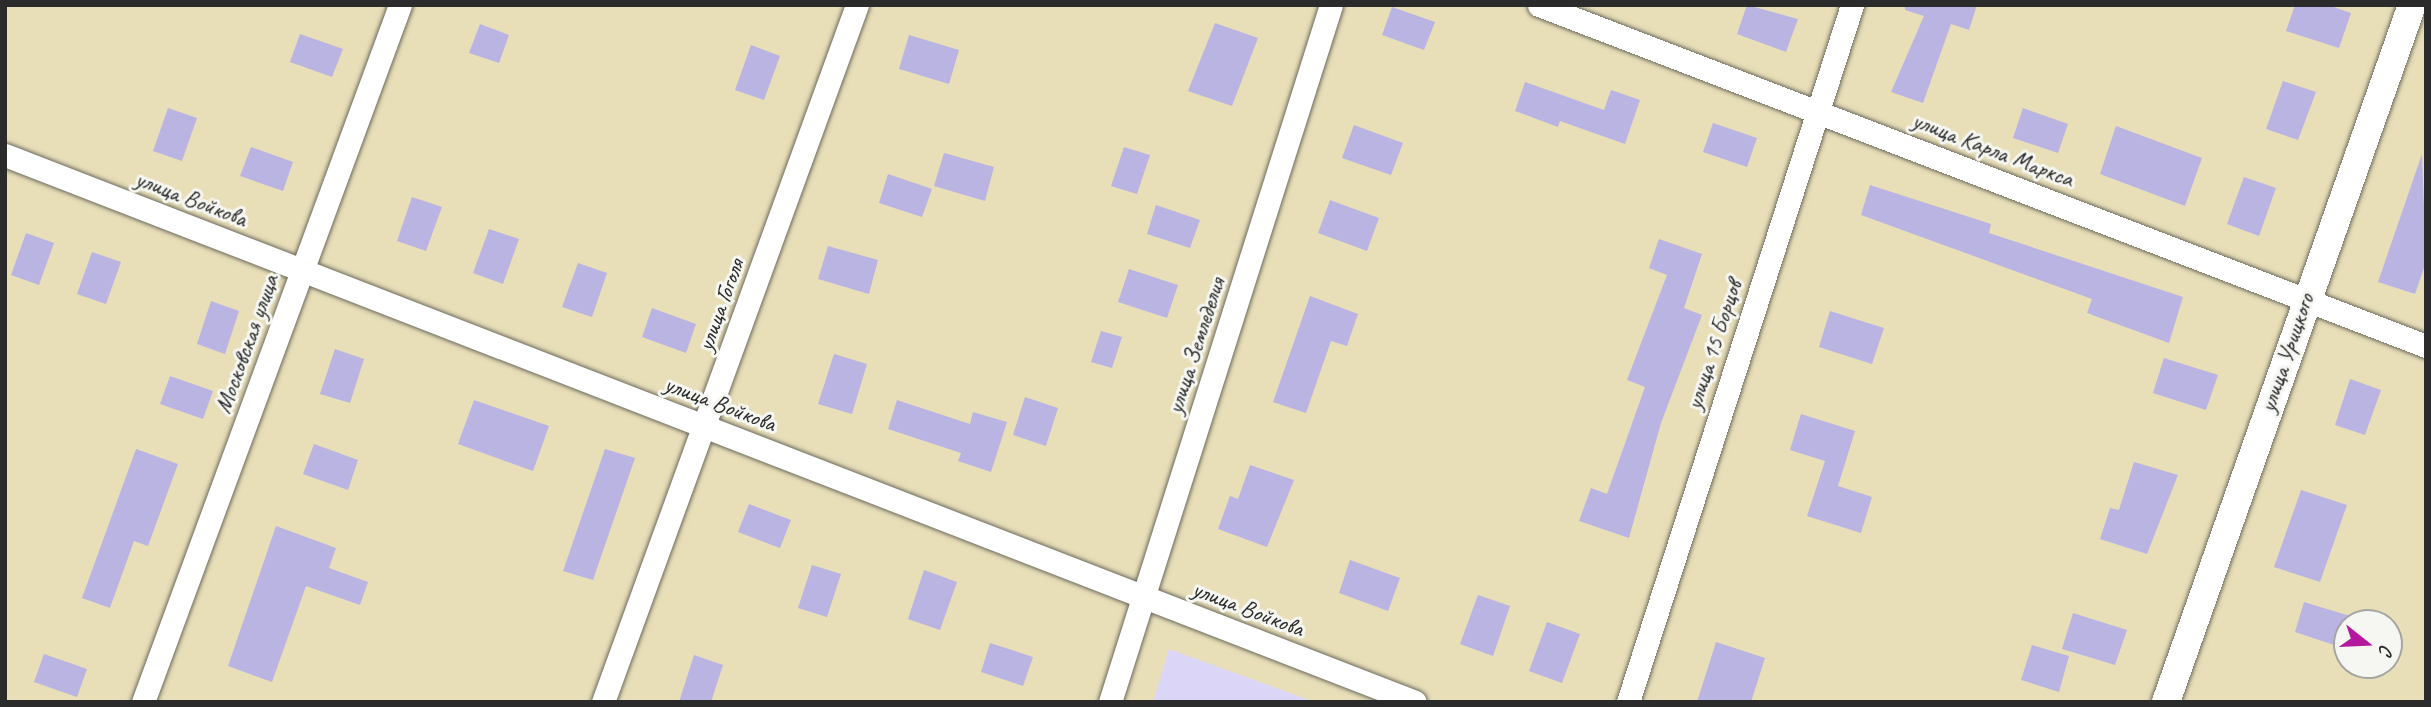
<!DOCTYPE html>
<html>
<head>
<meta charset="utf-8">
<style>
  body { margin:0 }
  #map { position:relative; width:2431px; height:707px; overflow:hidden; background:#e8dfb9; font-family:Caveat,sans-serif }
  div>[style] { position:absolute }
  [style*='--x'] { left:calc(var(--x)*1px); top:calc(var(--y)*1px); width:calc(var(--w)*1px); rotate:calc(var(--a)*1deg) }
  .built>* { inset:0; background:#dbd6f7 }
  .building>* { inset:0; background:#b9b4e1 }
  .roads { filter:drop-shadow(0 0 2px #6d6a5d) drop-shadow(0 0 2px #6d6a5d) }
  .minor>* { height:23px; margin:-11.5px; padding:0 11.5px; transform-origin:11.5px; border-radius:11.5px; background:#fff }
  .tertiary>* { height:28px; margin:-14px; padding:0 14px; transform-origin:14px; border-radius:14px; background:#fff }
  span { translate:-50% -50%; white-space:nowrap; text-align:center; line-height:1.15; -webkit-text-stroke:6px #f6f6f2; paint-order:stroke }
  .street-label { font-size:24px; color:#2b2b2b }
  .frame { position:absolute; inset:0; border:7px solid #2b2b2b; pointer-events:none }
  .north { position:absolute; left:2333px; top:609px; width:70px; height:70px; box-sizing:border-box; background:#f6f6f2; border:2px solid #a5a5a2; border-radius:50%; rotate:108deg; font-size:19px; font-weight:700; line-height:28px; text-align:center; color:#2b2b2b }
  .north::after { content:''; display:block; margin:auto; width:24px; height:32px; background:#b5179e; clip-path:polygon(50% 0,100% 100%,50% 72%,0 100%) }
</style>
</head>
<body>
<div id="map">
  <div class="built">
    <div style="clip-path:polygon(1169px 649px,1315px 702px,1153px 702px)"></div>
  </div>
  <div class="building">
    <div style="clip-path:polygon(1747px 5px,1798px 19px,1786px 52px,1737px 34px)"></div>
    <div style="clip-path:polygon(1905px 5px,1977px 5px,1969px 30px,1951px 24px,1923px 103px,1891px 92px,1924px 16px,1905px 10px)"></div>
    <div style="clip-path:polygon(2295px 5px,2328px 5px,2351px 13px,2339px 48px,2286px 31px)"></div>
    <div style="clip-path:polygon(1392px 7px,1435px 22px,1424px 50px,1382px 35px)"></div>
    <div style="clip-path:polygon(1215px 23px,1258px 38px,1232px 106px,1188px 91px)"></div>
    <div style="clip-path:polygon(480px 24px,509px 35px,499px 63px,469px 53px)"></div>
    <div style="clip-path:polygon(300px 34px,343px 49px,332px 77px,290px 62px)"></div>
    <div style="clip-path:polygon(909px 35px,959px 50px,949px 84px,899px 69px)"></div>
    <div style="clip-path:polygon(751px 45px,780px 56px,764px 100px,735px 90px)"></div>
    <div style="clip-path:polygon(2283px 81px,2316px 92px,2298px 140px,2266px 129px)"></div>
    <div style="clip-path:polygon(1525px 82px,1604px 110px,1611px 90px,1640px 100px,1625px 144px,1560px 121px,1558px 127px,1515px 111px)"></div>
    <div style="clip-path:polygon(168px 108px,197px 118px,182px 161px,153px 151px)"></div>
    <div style="clip-path:polygon(2023px 108px,2068px 124px,2058px 153px,2013px 138px)"></div>
    <div style="clip-path:polygon(1713px 123px,1757px 138px,1747px 167px,1703px 152px)"></div>
    <div style="clip-path:polygon(1354px 125px,1403px 143px,1391px 175px,1342px 158px)"></div>
    <div style="clip-path:polygon(2116px 126px,2202px 158px,2185px 206px,2100px 174px)"></div>
    <div style="clip-path:polygon(251px 147px,293px 162px,283px 191px,240px 176px)"></div>
    <div style="clip-path:polygon(1124px 147px,1150px 155px,1137px 194px,1111px 186px)"></div>
    <div style="clip-path:polygon(944px 153px,994px 167px,985px 201px,934px 186px)"></div>
    <div style="clip-path:polygon(2422px 154px,2426px 262px,2415px 294px,2378px 282px)"></div>
    <div style="clip-path:polygon(888px 174px,932px 189px,922px 217px,879px 203px)"></div>
    <div style="clip-path:polygon(2244px 177px,2276px 188px,2259px 236px,2227px 224px)"></div>
    <div style="clip-path:polygon(1870px 185px,1991px 224px,1989px 233px,2183px 297px,2169px 343px,2087px 313px,2092px 299px,1861px 215px)"></div>
    <div style="clip-path:polygon(412px 197px,442px 207px,426px 251px,397px 241px)"></div>
    <div style="clip-path:polygon(1330px 200px,1379px 218px,1367px 251px,1318px 233px)"></div>
    <div style="clip-path:polygon(1156px 205px,1200px 220px,1190px 248px,1147px 234px)"></div>
    <div style="clip-path:polygon(489px 229px,519px 239px,503px 284px,473px 273px)"></div>
    <div style="clip-path:polygon(26px 233px,54px 243px,39px 285px,11px 275px)"></div>
    <div style="clip-path:polygon(1659px 239px,1702px 254px,1684px 308px,1702px 315px,1661px 423px,1629px 538px,1579px 521px,1591px 488px,1607px 494px,1645px 387px,1627px 380px,1667px 275px,1649px 268px)"></div>
    <div style="clip-path:polygon(828px 246px,878px 260px,869px 294px,818px 279px)"></div>
    <div style="clip-path:polygon(92px 252px,121px 262px,106px 304px,77px 294px)"></div>
    <div style="clip-path:polygon(578px 263px,607px 273px,592px 317px,562px 307px)"></div>
    <div style="clip-path:polygon(1129px 269px,1178px 285px,1167px 318px,1118px 302px)"></div>
    <div style="clip-path:polygon(1310px 296px,1358px 314px,1347px 346px,1331px 341px,1306px 413px,1273px 402px)"></div>
    <div style="clip-path:polygon(211px 301px,239px 311px,225px 354px,197px 344px)"></div>
    <div style="clip-path:polygon(652px 308px,696px 324px,686px 353px,642px 337px)"></div>
    <div style="clip-path:polygon(1830px 311px,1884px 328px,1872px 364px,1819px 347px)"></div>
    <div style="clip-path:polygon(1101px 331px,1122px 337px,1112px 368px,1091px 362px)"></div>
    <div style="clip-path:polygon(335px 349px,364px 359px,350px 403px,320px 394px)"></div>
    <div style="clip-path:polygon(834px 354px,867px 364px,852px 414px,818px 404px)"></div>
    <div style="clip-path:polygon(2164px 358px,2218px 375px,2206px 410px,2153px 393px)"></div>
    <div style="clip-path:polygon(170px 376px,213px 391px,203px 419px,160px 404px)"></div>
    <div style="clip-path:polygon(2350px 379px,2381px 390px,2365px 435px,2335px 425px)"></div>
    <div style="clip-path:polygon(1025px 397px,1058px 408px,1046px 446px,1013px 435px)"></div>
    <div style="clip-path:polygon(474px 400px,549px 426px,533px 471px,458px 444px)"></div>
    <div style="clip-path:polygon(897px 400px,970px 424px,973px 412px,1007px 422px,991px 472px,958px 461px,961px 453px,888px 429px)"></div>
    <div style="clip-path:polygon(1801px 414px,1855px 431px,1838px 486px,1872px 497px,1861px 533px,1807px 516px,1825px 461px,1790px 450px)"></div>
    <div style="clip-path:polygon(314px 444px,358px 460px,348px 490px,303px 474px)"></div>
    <div style="clip-path:polygon(136px 449px,178px 464px,148px 546px,134px 541px,110px 608px,82px 598px)"></div>
    <div style="clip-path:polygon(605px 449px,635px 458px,593px 580px,563px 571px)"></div>
    <div style="clip-path:polygon(2134px 462px,2178px 475px,2147px 554px,2100px 539px,2110px 508px,2119px 510px)"></div>
    <div style="clip-path:polygon(1250px 465px,1294px 480px,1267px 547px,1218px 529px,1230px 496px,1238px 499px)"></div>
    <div style="clip-path:polygon(2301px 490px,2347px 505px,2320px 582px,2274px 567px)"></div>
    <div style="clip-path:polygon(749px 504px,791px 520px,780px 548px,738px 532px)"></div>
    <div style="clip-path:polygon(276px 526px,336px 548px,329px 568px,368px 582px,360px 605px,306px 586px,272px 682px,228px 666px)"></div>
    <div style="clip-path:polygon(1350px 560px,1400px 578px,1388px 611px,1339px 593px)"></div>
    <div style="clip-path:polygon(812px 565px,841px 574px,827px 617px,798px 608px)"></div>
    <div style="clip-path:polygon(924px 570px,957px 582px,940px 630px,908px 619px)"></div>
    <div style="clip-path:polygon(1478px 595px,1510px 606px,1493px 656px,1460px 644px)"></div>
    <div style="clip-path:polygon(2304px 602px,2350px 616px,2340px 647px,2295px 632px)"></div>
    <div style="clip-path:polygon(2073px 613px,2127px 630px,2115px 665px,2062px 649px)"></div>
    <div style="clip-path:polygon(1547px 622px,1580px 634px,1562px 683px,1529px 671px)"></div>
    <div style="clip-path:polygon(1716px 642px,1765px 658px,1751px 702px,1697px 702px)"></div>
    <div style="clip-path:polygon(990px 643px,1033px 657px,1023px 686px,981px 672px)"></div>
    <div style="clip-path:polygon(2032px 645px,2069px 656px,2059px 692px,2021px 680px)"></div>
    <div style="clip-path:polygon(44px 654px,87px 669px,77px 697px,34px 682px)"></div>
    <div style="clip-path:polygon(694px 655px,723px 665px,711px 702px,679px 702px)"></div>
  </div>
  <div class="roads">
    <div class="minor">
      <div style="--x:1539;--y:5;--w:950;--a:21.03"></div>
      <div style="--x:5;--y:155;--w:1512;--a:21.2"></div>
      <div style="--x:143;--y:702;--w:743;--a:-69.76"></div>
      <div style="--x:603;--y:702;--w:742;--a:-69.98"></div>
      <div style="--x:1110;--y:702;--w:731;--a:-72.41"></div>
      <div style="--x:1628;--y:702;--w:732;--a:-72.18"></div>
    </div>
    <div class="tertiary">
      <div style="--x:2166;--y:702;--w:739;--a:-70.56"></div>
    </div>
  </div>
  <div class="street-label">
    <span style="left:1993px;top:150px;rotate:21deg">улица Карла Маркса</span>
    <span style="left:191px;top:199px;rotate:21deg">улица Войкова</span>
    <span style="left:721px;top:305px;rotate:-70deg">улица Гоголя</span>
    <span style="left:247px;top:344px;rotate:-70deg">Московская улица</span>
    <span style="left:1714px;top:345px;rotate:-72deg">улица 15 Борцов</span>
    <span style="left:1196px;top:346px;rotate:-72deg">улица Земледелия</span>
    <span style="left:2287px;top:353px;rotate:-71deg">улица Урицкого</span>
    <span style="left:720px;top:404px;rotate:21deg">улица Войкова</span>
    <span style="left:1248px;top:609px;rotate:21deg">улица Войкова</span>
  </div>
  <div class="frame"></div>
  <div class="north">С</div>
</div>
</body>
</html>
